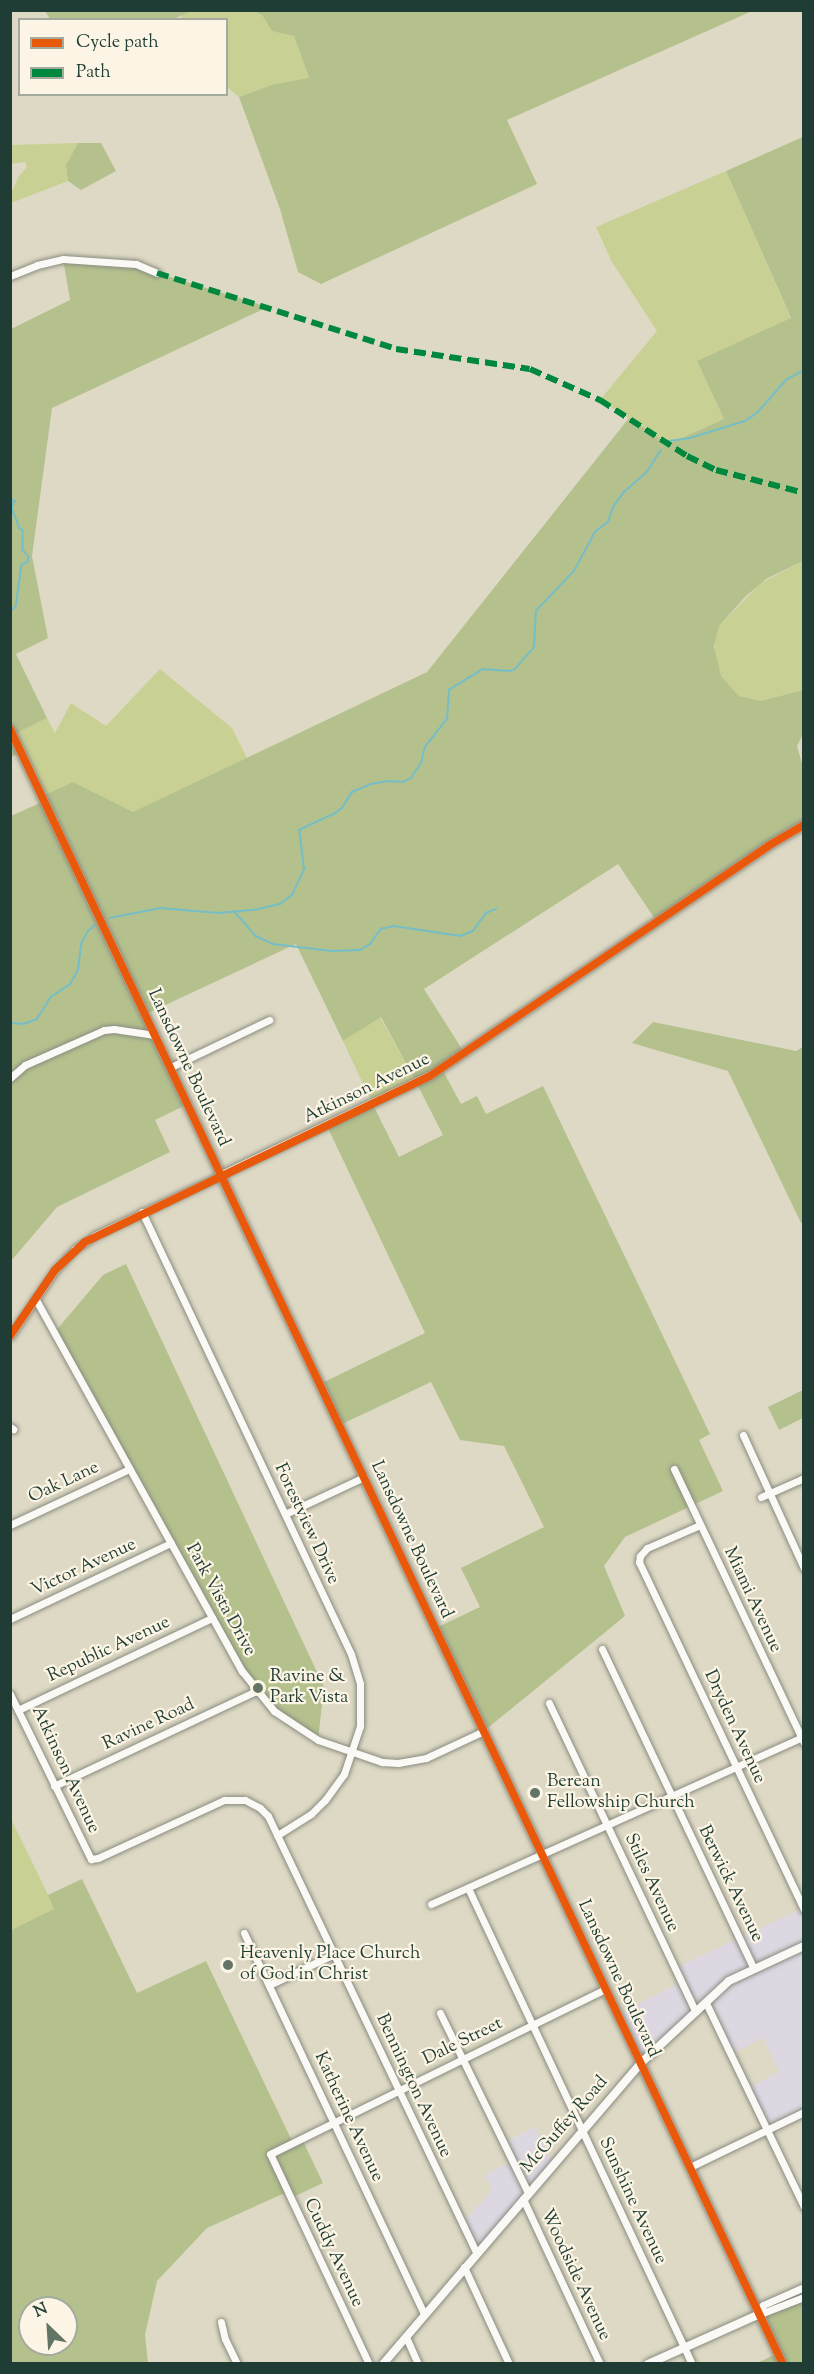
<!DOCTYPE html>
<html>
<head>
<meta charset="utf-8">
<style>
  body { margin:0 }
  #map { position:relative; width:814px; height:2374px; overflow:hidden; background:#ded9c4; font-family:"Sorts Mill Goudy",serif }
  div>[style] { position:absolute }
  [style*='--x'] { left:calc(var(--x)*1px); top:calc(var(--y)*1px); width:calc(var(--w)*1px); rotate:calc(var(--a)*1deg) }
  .built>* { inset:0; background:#dcd7e0 }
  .green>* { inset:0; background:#c9d094 }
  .forest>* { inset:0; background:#b4c18d }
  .stream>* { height:1.5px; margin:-0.75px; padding:0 0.75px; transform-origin:0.75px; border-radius:0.75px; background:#76bec7 }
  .roads { filter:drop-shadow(0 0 2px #8a8c80) drop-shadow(0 0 2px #8a8c80) }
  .minor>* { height:7px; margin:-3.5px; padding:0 3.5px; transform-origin:3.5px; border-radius:3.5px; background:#faf9f6 }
  .tertiary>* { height:8px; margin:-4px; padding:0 4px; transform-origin:4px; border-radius:4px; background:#faf9f6 }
  .quiet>* { height:6px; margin-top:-3px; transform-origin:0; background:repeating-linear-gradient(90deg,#00873e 0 12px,transparent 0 18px) }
  .cycleway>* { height:8px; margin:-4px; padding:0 4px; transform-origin:4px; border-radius:4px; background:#e8590c }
  .dots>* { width:16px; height:16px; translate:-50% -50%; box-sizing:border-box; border:3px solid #fcf5e5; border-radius:50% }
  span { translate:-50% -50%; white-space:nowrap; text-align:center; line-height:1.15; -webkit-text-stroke:4.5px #fcf5e5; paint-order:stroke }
  .street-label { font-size:18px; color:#1f3d34 }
  .poi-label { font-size:18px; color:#1f3d34 }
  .left { translate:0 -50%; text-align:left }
  .frame { position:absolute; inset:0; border:12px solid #1f3d34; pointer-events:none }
  .legend { position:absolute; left:18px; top:18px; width:210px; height:78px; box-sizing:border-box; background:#fcf5e5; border:2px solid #a4ab9e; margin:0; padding:8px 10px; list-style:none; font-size:18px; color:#1f3d34 }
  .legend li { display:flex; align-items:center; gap:12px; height:30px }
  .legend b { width:30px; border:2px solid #a4ab9e }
  .north { position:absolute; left:18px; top:2296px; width:60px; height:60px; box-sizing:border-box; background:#fcf5e5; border:2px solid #a4ab9e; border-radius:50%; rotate:335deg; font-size:16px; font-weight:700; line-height:24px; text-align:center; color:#1f3d34 }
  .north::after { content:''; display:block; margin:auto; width:21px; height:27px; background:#627466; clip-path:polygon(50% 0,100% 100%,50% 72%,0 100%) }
</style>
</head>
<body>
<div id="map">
  <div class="built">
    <div style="clip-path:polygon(803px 1908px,803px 2112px,767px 2130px,748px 2088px,779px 2072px,763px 2038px,732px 2054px,706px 2003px,641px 2063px,618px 2014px,681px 1982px,675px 1968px)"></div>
    <div style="clip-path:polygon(535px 2127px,553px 2164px,476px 2253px,462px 2224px,492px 2190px,485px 2175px,511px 2162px,502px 2143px)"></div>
  </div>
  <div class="green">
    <div style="clip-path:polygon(192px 11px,253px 11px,262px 15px,273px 31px,294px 35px,309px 79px,271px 85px,239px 97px,227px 87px,226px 20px,181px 20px,181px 15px)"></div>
    <div style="clip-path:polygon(78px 143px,66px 165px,68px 181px,11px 203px,11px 193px,19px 176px,27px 167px,25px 162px,11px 164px,11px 145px)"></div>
    <div style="clip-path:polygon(726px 171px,791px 319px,697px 361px,724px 419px,668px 444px,600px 400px,657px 331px,612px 262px,596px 227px)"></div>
    <div style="clip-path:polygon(803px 561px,803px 690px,761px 701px,739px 696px,721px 676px,715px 658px,715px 636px,719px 626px,761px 583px)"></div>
    <div style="clip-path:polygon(160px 669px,232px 728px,247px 758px,133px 813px,73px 782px,42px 796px,13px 735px,47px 718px,55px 733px,71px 703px,106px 726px)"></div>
    <div style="clip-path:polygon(380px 1017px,417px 1084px,373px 1105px,343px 1041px)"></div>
    <div style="clip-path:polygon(10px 1817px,55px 1909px,11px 1930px,10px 1930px)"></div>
  </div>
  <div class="forest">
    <div style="clip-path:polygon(45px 11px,192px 11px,171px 20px,50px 19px)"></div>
    <div style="clip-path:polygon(253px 11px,253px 10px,752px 11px,507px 120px,537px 184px,321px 284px,298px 272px,280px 209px,239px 97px,271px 85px,309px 78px,294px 36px,272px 31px,262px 15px)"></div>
    <div style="clip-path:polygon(803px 137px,803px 561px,766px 579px,745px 597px,719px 626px,714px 646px,721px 676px,739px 696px,761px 701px,803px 690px,803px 734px,797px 746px,803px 767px,803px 825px,657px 922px,618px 864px,424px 989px,465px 1054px,442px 1069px,461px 1104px,477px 1096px,486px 1114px,543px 1086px,710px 1434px,699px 1440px,723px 1491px,625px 1537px,604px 1566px,625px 1616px,484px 1731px,436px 1628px,480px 1607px,461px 1568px,544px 1527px,504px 1446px,460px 1440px,431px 1382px,340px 1425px,320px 1384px,425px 1333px,327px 1126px,373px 1105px,399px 1157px,443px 1135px,417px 1084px,381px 1017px,343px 1041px,296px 944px,146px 1014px,188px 1104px,155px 1120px,170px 1152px,57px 1207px,11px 1261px,11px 816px,44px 801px,42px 796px,73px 782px,133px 812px,427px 672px,629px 418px,668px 444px,724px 419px,697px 361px,791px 318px,726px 171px)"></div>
    <div style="clip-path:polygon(78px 143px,101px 143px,116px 171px,81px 190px,68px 181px,66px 165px)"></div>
    <div style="clip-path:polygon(63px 259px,136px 264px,164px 275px,268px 307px,52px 408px,32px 556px,48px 638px,16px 654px,47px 718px,13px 735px,22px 752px,11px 757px,11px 329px,70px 300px)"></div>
    <div style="clip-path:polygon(653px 1022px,796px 1051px,803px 1047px,803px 1222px,801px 1223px,728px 1071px,632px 1043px)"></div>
    <div style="clip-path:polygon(126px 1264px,324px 1687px,318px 1740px,295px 1727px,249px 1683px,54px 1333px,103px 1275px)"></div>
    <div style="clip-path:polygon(803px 1390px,803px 1418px,779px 1430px,768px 1407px)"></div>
    <div style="clip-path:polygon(evenodd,82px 1879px,137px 1993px,206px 1961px,292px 2141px,301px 2137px,323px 2183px,291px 2198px,287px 2192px,207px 2228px,157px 2281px,145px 2335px,148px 2363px,11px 2364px,11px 1930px,54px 1909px,48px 1895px,82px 1879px,30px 2308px,66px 2308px,66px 2344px,30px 2344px,30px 2308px)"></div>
    <div style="clip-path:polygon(803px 2298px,803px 2363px,755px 2364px,778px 2353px,761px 2317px)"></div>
  </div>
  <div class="stream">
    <div style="--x:669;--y:441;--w:21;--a:-8"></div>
    <div style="--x:690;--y:438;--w:58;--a:-17.2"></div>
    <div style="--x:745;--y:421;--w:14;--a:-34"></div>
    <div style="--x:757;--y:413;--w:44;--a:-48.7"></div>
    <div style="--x:786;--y:380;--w:21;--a:-29"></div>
    <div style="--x:10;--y:498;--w:6;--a:31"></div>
    <div style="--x:15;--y:501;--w:8;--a:113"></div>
    <div style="--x:12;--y:508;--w:22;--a:69"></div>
    <div style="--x:20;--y:529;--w:3;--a:18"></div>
    <div style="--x:23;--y:530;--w:20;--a:90"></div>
    <div style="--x:23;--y:550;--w:9;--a:49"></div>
    <div style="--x:29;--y:557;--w:5;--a:101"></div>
    <div style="--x:28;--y:562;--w:7;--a:153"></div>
    <div style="--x:22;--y:565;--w:42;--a:98.1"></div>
    <div style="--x:16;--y:607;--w:8;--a:140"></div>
    <div style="--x:235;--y:912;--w:32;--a:49"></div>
    <div style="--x:256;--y:936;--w:19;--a:25"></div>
    <div style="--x:273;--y:944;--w:59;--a:6.8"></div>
    <div style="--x:332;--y:951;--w:28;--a:-2"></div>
    <div style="--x:360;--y:950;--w:12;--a:-31"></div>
    <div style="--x:370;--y:944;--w:19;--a:-54"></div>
    <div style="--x:381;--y:929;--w:13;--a:-13"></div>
    <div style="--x:394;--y:926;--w:67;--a:8.6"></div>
    <div style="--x:460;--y:936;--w:14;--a:-21"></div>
    <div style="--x:473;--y:931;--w:22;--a:-54"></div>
    <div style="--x:486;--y:913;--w:11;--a:-22"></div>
    <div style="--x:110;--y:918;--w:51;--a:-11.3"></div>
    <div style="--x:160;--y:908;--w:58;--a:4.9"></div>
    <div style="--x:218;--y:913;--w:36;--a:-5"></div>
    <div style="--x:254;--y:910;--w:27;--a:-13"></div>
    <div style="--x:280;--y:904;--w:15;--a:-37"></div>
    <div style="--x:292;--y:895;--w:29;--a:-65"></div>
    <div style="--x:304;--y:869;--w:39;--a:-97"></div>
    <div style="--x:299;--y:830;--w:38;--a:-25"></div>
    <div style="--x:334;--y:814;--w:10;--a:-37"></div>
    <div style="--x:342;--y:808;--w:19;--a:-58"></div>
    <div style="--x:352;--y:792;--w:21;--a:-23"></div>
    <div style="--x:371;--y:784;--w:17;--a:-10"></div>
    <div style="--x:388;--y:781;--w:15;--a:4"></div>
    <div style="--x:403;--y:782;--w:9;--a:-27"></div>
    <div style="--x:411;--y:778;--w:18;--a:-56"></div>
    <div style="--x:421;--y:763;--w:16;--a:-76"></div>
    <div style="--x:425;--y:747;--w:36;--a:-52"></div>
    <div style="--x:447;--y:719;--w:29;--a:-86"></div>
    <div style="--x:449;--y:690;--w:39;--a:-32"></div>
    <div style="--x:482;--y:669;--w:27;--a:4"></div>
    <div style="--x:509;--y:671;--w:6;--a:-18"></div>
    <div style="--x:515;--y:669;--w:29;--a:-49"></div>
    <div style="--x:534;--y:647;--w:36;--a:-87"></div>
    <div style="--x:536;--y:611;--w:55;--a:-46.5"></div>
    <div style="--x:574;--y:571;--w:44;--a:-61.7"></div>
    <div style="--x:595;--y:532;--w:16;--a:-38"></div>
    <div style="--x:608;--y:522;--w:16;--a:-72"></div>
    <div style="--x:613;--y:507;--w:19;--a:-54"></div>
    <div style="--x:624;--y:492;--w:29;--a:-41"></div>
    <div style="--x:646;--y:473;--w:27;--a:-57"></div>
    <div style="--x:10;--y:1023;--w:14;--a:4"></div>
    <div style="--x:24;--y:1024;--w:14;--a:-21"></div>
    <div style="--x:37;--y:1019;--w:26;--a:-58"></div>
    <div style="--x:51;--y:997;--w:23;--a:-34"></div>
    <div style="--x:70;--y:984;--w:16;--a:-60"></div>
    <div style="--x:78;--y:970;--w:26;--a:-83"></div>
    <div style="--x:81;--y:944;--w:15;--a:-62"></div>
    <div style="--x:88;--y:931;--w:9;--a:-41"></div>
  </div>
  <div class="roads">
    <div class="minor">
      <div style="--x:10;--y:276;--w:29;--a:-22"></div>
      <div style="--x:37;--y:265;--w:27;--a:-13"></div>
      <div style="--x:63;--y:259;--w:73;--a:3.9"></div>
      <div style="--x:136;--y:264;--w:23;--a:23"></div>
      <div style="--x:171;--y:1067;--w:109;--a:-25.6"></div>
      <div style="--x:10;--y:1078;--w:20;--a:-41"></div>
      <div style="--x:25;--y:1065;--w:86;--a:-23.9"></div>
      <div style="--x:104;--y:1030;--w:10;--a:-6"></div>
      <div style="--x:114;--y:1029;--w:41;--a:8.3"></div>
      <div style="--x:142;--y:1212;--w:489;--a:64.7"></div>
      <div style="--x:351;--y:1654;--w:31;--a:73"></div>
      <div style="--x:360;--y:1684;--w:42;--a:90"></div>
      <div style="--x:360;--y:1726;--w:51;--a:108.4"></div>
      <div style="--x:344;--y:1774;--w:32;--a:126"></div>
      <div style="--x:325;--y:1800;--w:20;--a:135"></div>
      <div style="--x:311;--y:1814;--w:40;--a:148"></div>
      <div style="--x:35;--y:1298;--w:427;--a:61"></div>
      <div style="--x:242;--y:1671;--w:51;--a:51.3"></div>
      <div style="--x:274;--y:1711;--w:53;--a:33.4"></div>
      <div style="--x:318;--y:1740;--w:68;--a:19"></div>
      <div style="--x:382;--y:1762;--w:16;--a:4"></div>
      <div style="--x:398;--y:1763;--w:28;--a:-10"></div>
      <div style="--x:426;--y:1758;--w:64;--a:-25"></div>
      <div style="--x:10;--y:1336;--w:80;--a:-55.7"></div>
      <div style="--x:55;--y:1270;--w:29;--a:-46"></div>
      <div style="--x:75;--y:1249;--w:23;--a:-34"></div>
      <div style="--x:94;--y:1236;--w:142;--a:-25.5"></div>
      <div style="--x:10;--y:1427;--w:4;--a:34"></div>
      <div style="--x:743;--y:1435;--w:146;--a:65.4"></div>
      <div style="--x:674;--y:1469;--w:303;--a:64.6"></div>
      <div style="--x:761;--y:1497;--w:47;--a:-23.8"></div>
      <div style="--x:285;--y:1514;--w:87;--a:-25.1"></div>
      <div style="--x:10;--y:1525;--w:132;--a:-25.2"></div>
      <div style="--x:700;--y:1525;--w:58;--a:156.5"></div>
      <div style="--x:647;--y:1548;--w:11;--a:131"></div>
      <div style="--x:640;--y:1556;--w:6;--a:99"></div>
      <div style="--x:639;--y:1562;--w:385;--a:64.6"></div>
      <div style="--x:10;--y:1619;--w:178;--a:-25.3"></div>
      <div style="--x:602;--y:1649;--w:354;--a:64.6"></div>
      <div style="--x:10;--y:1694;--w:184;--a:63.9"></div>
      <div style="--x:91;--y:1859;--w:7;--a:-8"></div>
      <div style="--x:98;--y:1858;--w:139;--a:-24.7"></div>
      <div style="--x:224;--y:1800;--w:21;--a:0"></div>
      <div style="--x:245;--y:1800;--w:17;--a:28"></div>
      <div style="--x:260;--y:1808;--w:11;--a:45"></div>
      <div style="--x:268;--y:1816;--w:484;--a:64.5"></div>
      <div style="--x:549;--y:1703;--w:342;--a:64.6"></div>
      <div style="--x:18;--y:1710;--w:215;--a:-25.4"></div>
      <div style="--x:54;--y:1786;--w:223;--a:-25.2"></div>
      <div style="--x:468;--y:1888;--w:526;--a:64.8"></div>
      <div style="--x:431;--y:1904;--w:409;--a:-24.2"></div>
      <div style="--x:244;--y:1933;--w:421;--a:64.7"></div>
      <div style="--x:269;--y:1985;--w:72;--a:-25.5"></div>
      <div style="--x:706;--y:2003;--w:226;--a:64.3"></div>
      <div style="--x:440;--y:2013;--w:200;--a:63.9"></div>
      <div style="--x:690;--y:2167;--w:127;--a:-25.8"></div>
      <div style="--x:523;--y:2199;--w:182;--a:65"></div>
      <div style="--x:464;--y:2267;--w:107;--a:65.1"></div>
      <div style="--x:804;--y:2287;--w:45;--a:156.3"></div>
      <div style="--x:763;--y:2305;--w:9;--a:108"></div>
      <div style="--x:760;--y:2314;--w:47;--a:-21.1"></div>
      <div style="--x:221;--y:2322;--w:17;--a:77"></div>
      <div style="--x:225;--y:2339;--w:28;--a:64"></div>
      <div style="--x:406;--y:2337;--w:30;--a:66"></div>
      <div style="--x:369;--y:2364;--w:232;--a:-115.2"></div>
      <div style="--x:270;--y:2154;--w:374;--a:-26.2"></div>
    </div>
    <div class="tertiary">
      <div style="--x:10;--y:729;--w:1809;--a:64.7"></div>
      <div style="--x:222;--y:1175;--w:230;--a:-25.5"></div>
      <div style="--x:430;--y:1076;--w:409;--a:-34.2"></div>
      <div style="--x:768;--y:846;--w:42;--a:-30.3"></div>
      <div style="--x:383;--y:2364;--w:396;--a:-49.4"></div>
      <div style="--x:641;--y:2063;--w:120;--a:-43"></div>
      <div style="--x:729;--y:1981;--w:83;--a:-25"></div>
      <div style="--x:648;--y:2364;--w:123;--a:-24.1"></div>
    </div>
  </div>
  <div class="quiet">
    <div style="--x:157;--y:273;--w:251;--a:17.6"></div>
    <div style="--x:396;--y:349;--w:135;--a:8.5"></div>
    <div style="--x:530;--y:369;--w:77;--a:23.9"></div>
    <div style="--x:600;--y:400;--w:103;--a:32.8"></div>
    <div style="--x:687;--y:456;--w:32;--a:26"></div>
    <div style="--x:716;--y:470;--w:91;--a:14.6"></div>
  </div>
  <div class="cycleway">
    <div style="--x:10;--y:729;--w:1809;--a:64.7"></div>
    <div style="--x:10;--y:1336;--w:80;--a:-55.7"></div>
    <div style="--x:55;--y:1270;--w:41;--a:-43"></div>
    <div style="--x:85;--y:1242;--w:383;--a:-25.7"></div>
    <div style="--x:430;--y:1076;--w:409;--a:-34.2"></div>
    <div style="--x:768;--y:846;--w:42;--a:-30.3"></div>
  </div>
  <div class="dots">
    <div style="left:258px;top:1688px;background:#627466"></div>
    <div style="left:535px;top:1793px;background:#627466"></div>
    <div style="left:228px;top:1965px;background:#627466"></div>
  </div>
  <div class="street-label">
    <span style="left:188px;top:1068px;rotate:65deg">Lansdowne Boulevard</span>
    <span style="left:367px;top:1089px;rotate:-26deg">Atkinson Avenue</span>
    <span style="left:64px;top:1483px;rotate:-25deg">Oak Lane</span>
    <span style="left:306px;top:1524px;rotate:65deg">Forestview Drive</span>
    <span style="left:411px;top:1540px;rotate:65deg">Lansdowne Boulevard</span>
    <span style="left:84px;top:1568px;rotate:-25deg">Victor Avenue</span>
    <span style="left:220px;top:1600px;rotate:61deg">Park Vista Drive</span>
    <span style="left:752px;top:1600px;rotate:65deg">Miami Avenue</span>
    <span style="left:109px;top:1650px;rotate:-25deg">Republic Avenue</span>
    <span style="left:149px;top:1725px;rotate:-25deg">Ravine Road</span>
    <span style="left:734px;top:1727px;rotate:65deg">Dryden Avenue</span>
    <span style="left:65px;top:1770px;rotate:65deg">Atkinson Avenue</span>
    <span style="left:651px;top:1883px;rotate:65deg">Stiles Avenue</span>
    <span style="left:730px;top:1884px;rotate:64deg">Berwick Avenue</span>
    <span style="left:618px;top:1979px;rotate:65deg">Lansdowne Boulevard</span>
    <span style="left:463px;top:2042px;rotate:-26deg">Dale Street</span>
    <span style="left:413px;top:2086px;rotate:65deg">Bennington Avenue</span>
    <span style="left:348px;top:2117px;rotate:65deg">Katherine Avenue</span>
    <span style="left:565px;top:2125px;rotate:-49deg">McGuffey Road</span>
    <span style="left:632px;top:2201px;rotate:65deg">Sunshine Avenue</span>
    <span style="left:333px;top:2253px;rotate:65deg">Cuddy Avenue</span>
    <span style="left:575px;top:2275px;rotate:65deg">Woodside Avenue</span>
  </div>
  <div class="poi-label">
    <span class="left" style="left:270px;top:1688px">Ravine &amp;<br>Park Vista</span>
    <span class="left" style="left:547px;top:1793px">Berean<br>Fellowship Church</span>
    <span class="left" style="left:240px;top:1965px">Heavenly Place Church<br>of God in Christ</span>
  </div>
  <div class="frame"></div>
  <ul class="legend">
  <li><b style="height:8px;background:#e8590c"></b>Cycle path</li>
  <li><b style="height:8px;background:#00873e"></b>Path</li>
  </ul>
  <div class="north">N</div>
</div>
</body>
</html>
